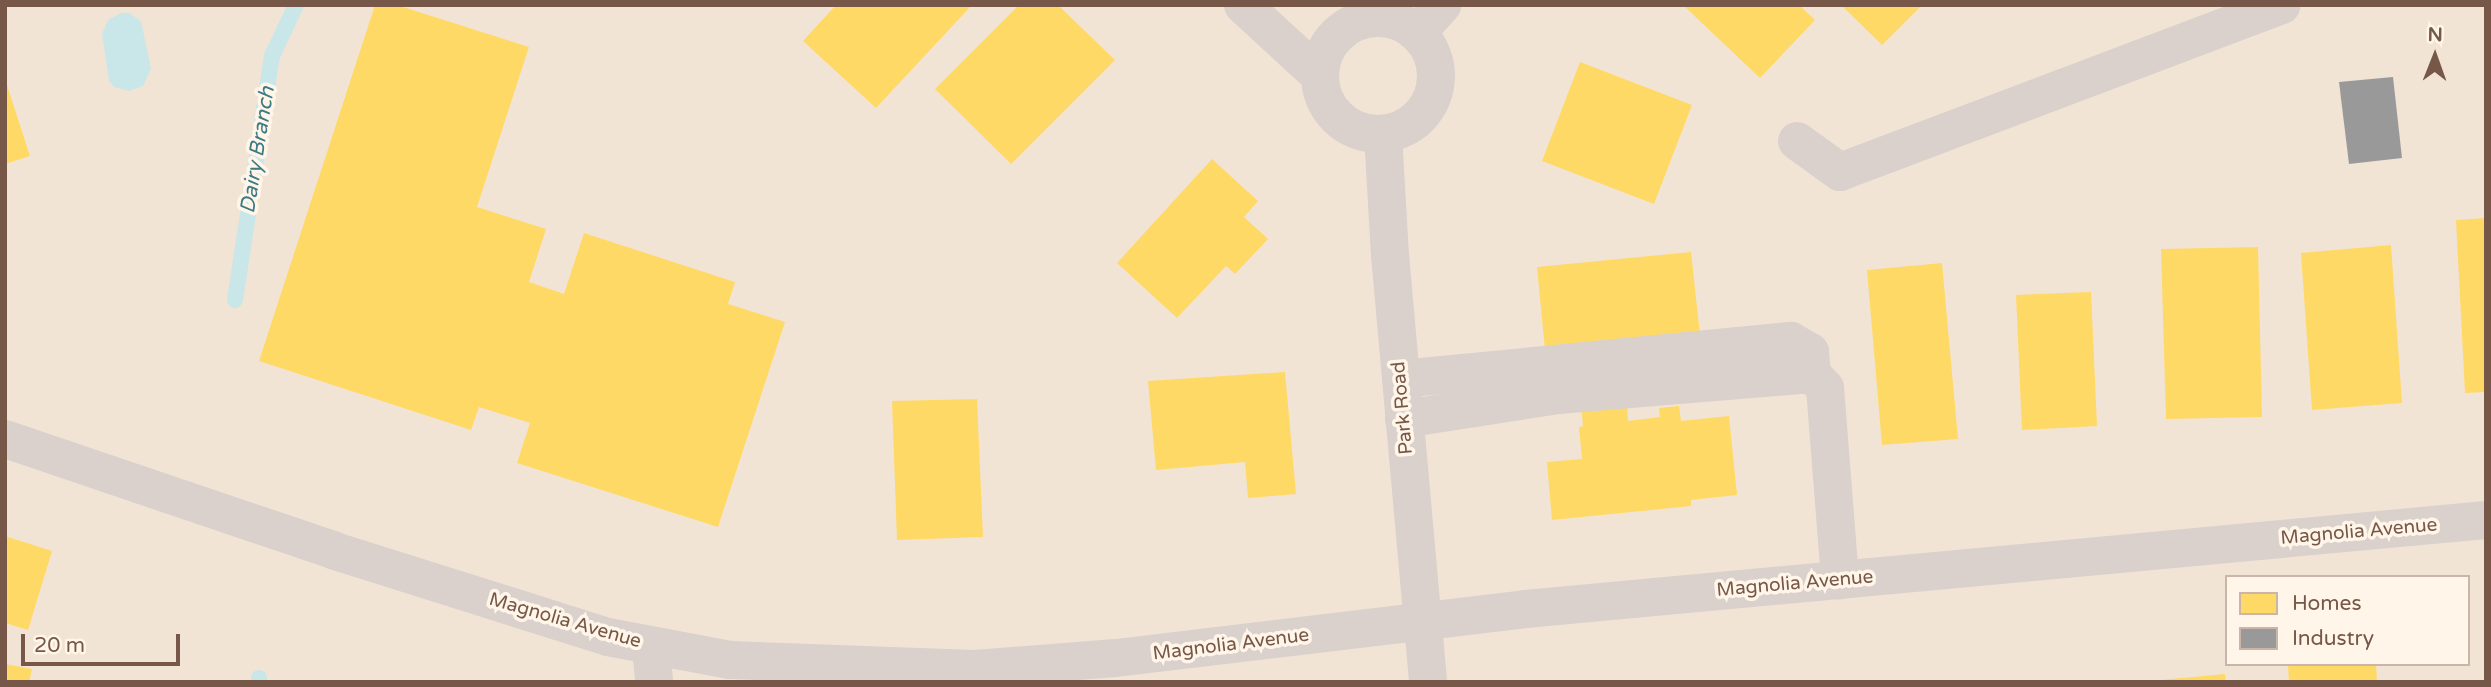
<!DOCTYPE html>
<html>
<head>
<meta charset="utf-8">
<style>
  body { margin:0 }
  #map { position:relative; width:2491px; height:687px; overflow:hidden; background:#f8f1e8; font-family:"Varela Round",sans-serif }
  div>[style] { position:absolute }
  [style*='--x'] { left:calc(var(--x)*1px); top:calc(var(--y)*1px); width:calc(var(--w)*1px); rotate:calc(var(--a)*1deg) }
  .residential>* { inset:0; background:#f2e4d5 }
  .water>* { inset:0; background:#c9e6e8 }
  .homes>* { inset:0; background:#ffd966 }
  .industry>* { inset:0; background:#999 }
  .stream>* { height:16px; margin:-8px; padding:0 8px; transform-origin:8px; border-radius:8px; background:#c9e6e8 }
  .minor>* { height:38px; margin:-19px; padding:0 19px; transform-origin:19px; border-radius:19px; background:#dad1cc }
  .minor>.ring { margin:-19px; padding:0; box-sizing:content-box; background:none; border:38px solid #dad1cc; border-radius:50% }
  span { translate:-50% -50%; white-space:nowrap; text-align:center; line-height:1.15; -webkit-text-stroke:7px #fff6e9; paint-order:stroke }
  .street-label { font-size:19px; color:#775747 }
  .water-label { font-size:21px; color:#3c7a84; font-style:italic }
  .frame { position:absolute; inset:0; border:7px solid #775747; pointer-events:none }
  .legend { position:absolute; left:2225px; top:575px; width:245px; height:91px; box-sizing:border-box; background:#fff6e9; border:2px solid #c9b6a8; margin:0; padding:9px 12px; list-style:none; font-size:21px; color:#775747 }
  .legend li { display:flex; align-items:center; gap:14px; height:35px }
  .legend b { width:35px; border:2px solid #c9b6a8 }
  .north { position:absolute; left:2400px; top:21px; width:70px; height:70px; -webkit-text-stroke:5px #fff6e9; paint-order:stroke; rotate:1deg; font-size:19px; font-weight:700; line-height:28px; text-align:center; color:#775747 }
  .north::after { content:''; display:block; margin:auto; width:24px; height:32px; background:#775747; clip-path:polygon(50% 0,100% 100%,50% 72%,0 100%) }
  .scale { position:absolute; left:21px; top:634px; width:159px; height:32px; box-sizing:border-box; border:4px solid #775747; border-top:0; padding-left:9px; font-size:21px; line-height:24px; white-space:nowrap; color:#775747; -webkit-text-stroke:5px #fff6e9; paint-order:stroke }
</style>
</head>
<body>
<div id="map">
  <div class="residential">
    <div style="clip-path:polygon(evenodd,5px 5px,2486px 5px,2486px 682px,5px 682px,5px 5px,2227px 577px,2468px 577px,2468px 664px,2227px 664px,2227px 577px)"></div>
  </div>
  <div class="water">
    <div style="clip-path:polygon(121px 13px,129px 13px,141px 21px,151px 69px,143px 86px,129px 91px,114px 87px,109px 81px,102px 34px,108px 20px)"></div>
  </div>
  <div class="homes">
    <div style="clip-path:polygon(375px 5px,397px 5px,529px 47px,477px 207px,546px 229px,529px 282px,564px 294px,584px 233px,735px 282px,728px 304px,785px 322px,718px 527px,517px 463px,530px 423px,479px 407px,471px 430px,259px 361px)"></div>
    <div style="clip-path:polygon(836px 5px,972px 5px,876px 108px,803px 41px)"></div>
    <div style="clip-path:polygon(1019px 5px,1058px 5px,1115px 60px,1011px 164px,935px 89px)"></div>
    <div style="clip-path:polygon(1683px 5px,1799px 5px,1815px 20px,1760px 78px)"></div>
    <div style="clip-path:polygon(1841px 5px,1922px 5px,1882px 45px)"></div>
    <div style="clip-path:polygon(1580px 62px,1692px 105px,1654px 204px,1542px 161px)"></div>
    <div style="clip-path:polygon(5px 79px,30px 156px,5px 164px)"></div>
    <div style="clip-path:polygon(1212px 159px,1258px 201px,1244px 217px,1268px 239px,1235px 274px,1226px 266px,1177px 318px,1117px 263px)"></div>
    <div style="clip-path:polygon(2486px 218px,2486px 392px,2465px 393px,2456px 220px)"></div>
    <div style="clip-path:polygon(2391px 245px,2402px 403px,2312px 410px,2301px 253px)"></div>
    <div style="clip-path:polygon(2258px 247px,2262px 417px,2166px 419px,2161px 249px)"></div>
    <div style="clip-path:polygon(1691px 252px,1700px 335px,1545px 350px,1537px 267px)"></div>
    <div style="clip-path:polygon(1942px 263px,1958px 439px,1882px 445px,1867px 270px)"></div>
    <div style="clip-path:polygon(2091px 292px,2097px 426px,2022px 430px,2016px 295px)"></div>
    <div style="clip-path:polygon(1285px 372px,1296px 494px,1248px 498px,1245px 462px,1156px 470px,1148px 381px)"></div>
    <div style="clip-path:polygon(977px 399px,983px 537px,897px 540px,892px 401px)"></div>
    <div style="clip-path:polygon(1627px 399px,1628px 421px,1660px 417px,1659px 408px,1679px 406px,1681px 421px,1729px 416px,1737px 495px,1691px 500px,1691px 506px,1552px 520px,1547px 462px,1582px 459px,1579px 427px,1583px 426px,1581px 404px)"></div>
    <div style="clip-path:polygon(5px 536px,52px 551px,28px 630px,5px 623px)"></div>
    <div style="clip-path:polygon(5px 664px,32px 669px,29px 682px,5px 682px)"></div>
    <div style="clip-path:polygon(2320px 664px,2376px 664px,2377px 682px,2289px 682px,2288px 666px)"></div>
    <div style="clip-path:polygon(2225px 674px,2226px 682px,2160px 682px,2160px 680px)"></div>
  </div>
  <div class="industry">
    <div style="clip-path:polygon(2393px 77px,2402px 158px,2349px 164px,2339px 82px)"></div>
  </div>
  <div class="stream">
    <div style="--x:235;--y:300;--w:247;--a:-81.4"></div>
    <div style="--x:272;--y:56;--w:56;--a:-64.8"></div>
    <div style="--x:259;--y:678;--w:4;--a:90"></div>
  </div>
  <div class="minor">
    <div style="--x:1243;--y:5;--w:103;--a:42.6"></div>
    <div class="ring" style="left:1320px;top:18px;width:78px;height:78px"></div>
    <div style="--x:1417;--y:33;--w:38;--a:-48"></div>
    <div style="--x:1383;--y:134;--w:121;--a:86.7"></div>
    <div style="--x:1390;--y:255;--w:429;--a:84.9"></div>
    <div style="--x:1797;--y:141;--w:53;--a:35.8"></div>
    <div style="--x:1840;--y:172;--w:472;--a:-20.7"></div>
    <div style="--x:1401;--y:379;--w:392;--a:-5.6"></div>
    <div style="--x:1791;--y:341;--w:22;--a:30"></div>
    <div style="--x:1810;--y:352;--w:22;--a:85"></div>
    <div style="--x:1404;--y:419;--w:156;--a:-8.9"></div>
    <div style="--x:1558;--y:395;--w:255;--a:-4.7"></div>
    <div style="--x:1812;--y:374;--w:19;--a:47"></div>
    <div style="--x:1825;--y:388;--w:193;--a:85.5"></div>
    <div style="--x:5;--y:439;--w:348;--a:18.7"></div>
    <div style="--x:335;--y:551;--w:286;--a:17.5"></div>
    <div style="--x:608;--y:637;--w:124;--a:10.7"></div>
    <div style="--x:730;--y:660;--w:245;--a:2.1"></div>
    <div style="--x:975;--y:669;--w:141;--a:-4.5"></div>
    <div style="--x:1116;--y:658;--w:412;--a:-6.8"></div>
    <div style="--x:1525;--y:609;--w:965;--a:-5.29"></div>
    <div style="--x:651;--y:646;--w:36;--a:85"></div>
  </div>
  <div class="street-label">
    <span style="left:1403px;top:408px;rotate:-95deg">Park Road</span>
    <span style="left:2359px;top:532px;rotate:-5deg">Magnolia Avenue</span>
    <span style="left:1795px;top:584px;rotate:-5deg">Magnolia Avenue</span>
    <span style="left:565px;top:621px;rotate:16deg">Magnolia Avenue</span>
    <span style="left:1231px;top:645px;rotate:-7deg">Magnolia Avenue</span>
  </div>
  <div class="water-label">
    <span style="left:258px;top:150px;rotate:-81deg">Dairy Branch</span>
  </div>
  <div class="frame"></div>
  <ul class="legend">
  <li><b style="height:19px;background:#ffd966"></b>Homes</li>
  <li><b style="height:19px;background:#999"></b>Industry</li>
  </ul>
  <div class="north">N</div>
  <div class="scale">20 m</div>
</div>
</body>
</html>
